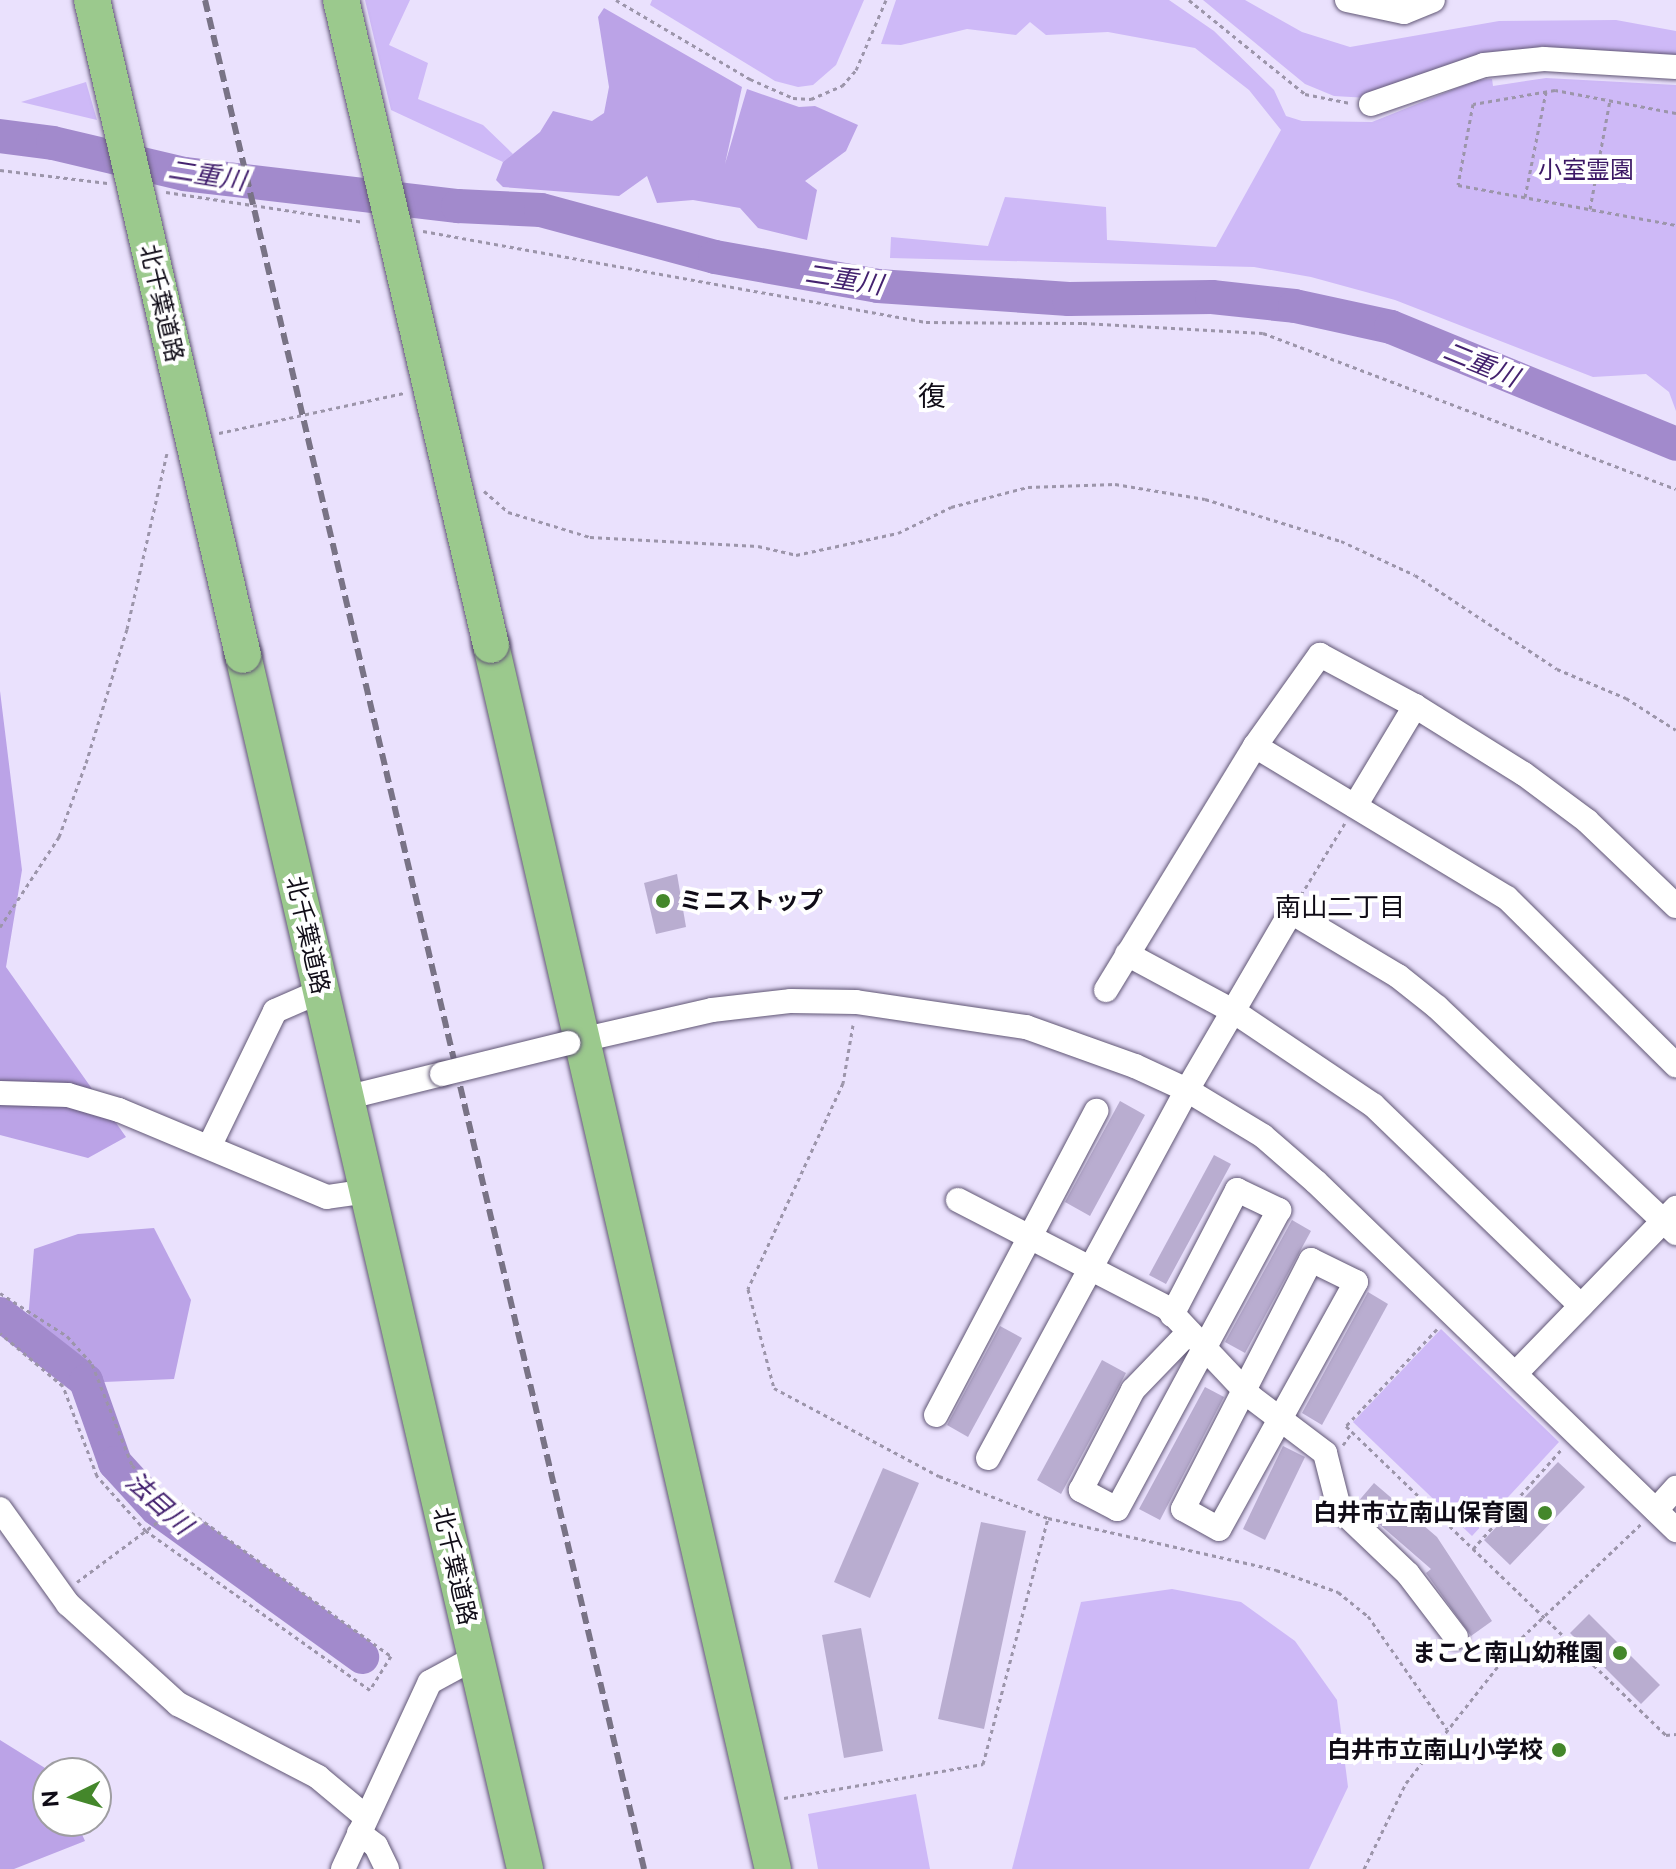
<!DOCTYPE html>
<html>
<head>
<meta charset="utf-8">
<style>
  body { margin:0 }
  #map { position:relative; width:1676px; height:1869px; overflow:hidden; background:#eae1fd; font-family:"Public Sans","Noto Sans JP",sans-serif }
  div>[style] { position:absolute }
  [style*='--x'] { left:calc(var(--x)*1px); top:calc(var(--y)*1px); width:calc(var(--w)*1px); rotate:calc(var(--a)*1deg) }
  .green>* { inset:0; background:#ceb9f7 }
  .forest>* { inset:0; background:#bba3e7 }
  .river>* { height:34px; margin:-17px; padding:0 17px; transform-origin:17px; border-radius:17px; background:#a28acc }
  .building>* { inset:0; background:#b9add0 }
  .path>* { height:3px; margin-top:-1.5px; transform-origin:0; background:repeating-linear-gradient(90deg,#9c95aa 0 4px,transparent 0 8px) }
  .roads { filter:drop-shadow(0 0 2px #615775) drop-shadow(0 0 2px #615775) }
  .minor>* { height:24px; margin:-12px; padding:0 12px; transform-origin:12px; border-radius:12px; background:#fff }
  .highway>* { height:36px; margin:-18px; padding:0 18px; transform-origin:18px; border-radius:18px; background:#9bc98d }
  .rail>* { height:6px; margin-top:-3px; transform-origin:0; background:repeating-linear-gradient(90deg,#797386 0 12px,transparent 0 18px) }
  .bridges { filter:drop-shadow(0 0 2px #615775) drop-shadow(0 0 2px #615775) }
  .minor-bridge>* { height:24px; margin:-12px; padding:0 12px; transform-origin:12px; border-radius:12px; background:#fff }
  .highway-bridge>* { height:36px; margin:-18px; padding:0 18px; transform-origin:18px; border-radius:18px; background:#9bc98d }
  .dots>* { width:22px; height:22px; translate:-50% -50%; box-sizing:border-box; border:4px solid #fff; border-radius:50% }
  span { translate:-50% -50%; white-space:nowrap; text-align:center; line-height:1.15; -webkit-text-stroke:8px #fff; paint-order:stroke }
  .park-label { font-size:24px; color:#3c1865 }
  .street-label { font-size:24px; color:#100c17 }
  .poi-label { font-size:24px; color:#100c17; font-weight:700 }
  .left { translate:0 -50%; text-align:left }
  .right { translate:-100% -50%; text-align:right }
  .water-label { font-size:26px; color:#44226f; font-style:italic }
  .neighbourhood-label { font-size:26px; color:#100c17 }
  .quarter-label { font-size:28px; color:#100c17 }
  .north { position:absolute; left:32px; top:1757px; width:80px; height:80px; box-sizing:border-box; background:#fff; border:2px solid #9f9ea2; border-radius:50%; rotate:265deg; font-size:22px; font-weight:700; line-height:32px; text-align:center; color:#100c17 }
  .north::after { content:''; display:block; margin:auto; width:28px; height:36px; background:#44872b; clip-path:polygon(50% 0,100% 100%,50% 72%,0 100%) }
</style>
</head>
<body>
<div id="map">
  <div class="green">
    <div style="clip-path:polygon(365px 0,410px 0,389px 45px,428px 63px,418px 99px,483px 125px,513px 154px,503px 162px,391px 110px)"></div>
    <div style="clip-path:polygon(652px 0,864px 0,836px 65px,813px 85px,798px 87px,775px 81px,650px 5px)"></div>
    <div style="clip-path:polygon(896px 0,1169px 0,1214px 31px,1274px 90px,1286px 116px,1302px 121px,1372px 122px,1477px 80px,1492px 79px,1493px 86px,1546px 78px,1676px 85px,1676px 411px,1669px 392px,1646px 374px,1593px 377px,1395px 300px,1311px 277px,1254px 267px,890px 258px,891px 237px,988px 246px,1005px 197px,1106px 207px,1107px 240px,1216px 247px,1281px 130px,1249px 90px,1195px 48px,1108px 32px,1046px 35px,1030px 22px,1016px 35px,967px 29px,901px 45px,881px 44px)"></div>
    <div style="clip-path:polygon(1203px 0,1245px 0,1302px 32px,1350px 47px,1499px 21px,1616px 20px,1676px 31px,1676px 62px,1587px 54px,1368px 98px,1334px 96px,1305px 84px)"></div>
    <div style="clip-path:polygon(86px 82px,97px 120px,21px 102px)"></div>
    <div style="clip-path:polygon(1441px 1329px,1559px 1442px,1472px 1536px,1353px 1422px)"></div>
    <div style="clip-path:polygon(1172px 1589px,1241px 1602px,1295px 1641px,1337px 1700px,1348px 1787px,1309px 1869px,1012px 1869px,1081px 1602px)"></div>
    <div style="clip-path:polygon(916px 1794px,930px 1869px,818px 1869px,808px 1814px)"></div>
  </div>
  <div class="forest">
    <div style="clip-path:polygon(604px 8px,742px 87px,725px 164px,747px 89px,799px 107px,815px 106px,858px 125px,846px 151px,805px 181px,817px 190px,807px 240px,758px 228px,740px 208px,693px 200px,657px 203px,647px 176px,619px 196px,503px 187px,496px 180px,503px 162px,540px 132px,553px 111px,592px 121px,604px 113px,609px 87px,598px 17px)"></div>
    <div style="clip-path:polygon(0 691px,22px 870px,6px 967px,126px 1137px,88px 1158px,0 1135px)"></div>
    <div style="clip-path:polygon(154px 1228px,191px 1300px,174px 1379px,104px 1382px,28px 1320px,34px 1249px,78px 1234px)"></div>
    <div style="clip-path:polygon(0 1740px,53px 1773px,48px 1773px,48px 1821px,76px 1821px,85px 1841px,14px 1869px,0 1869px)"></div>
  </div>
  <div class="river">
    <div style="--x:0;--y:136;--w:53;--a:7.5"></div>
    <div style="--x:53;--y:143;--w:135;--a:13.3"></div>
    <div style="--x:184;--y:174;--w:276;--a:6.7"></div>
    <div style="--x:458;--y:206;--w:83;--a:2.8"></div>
    <div style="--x:541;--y:210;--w:180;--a:15.1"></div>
    <div style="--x:715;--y:257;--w:166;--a:10.1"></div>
    <div style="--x:878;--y:286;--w:191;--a:3.9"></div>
    <div style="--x:1069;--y:299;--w:143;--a:-0.8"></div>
    <div style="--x:1212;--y:297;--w:83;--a:6.2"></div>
    <div style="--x:1295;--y:306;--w:98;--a:12.3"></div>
    <div style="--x:1391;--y:327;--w:308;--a:22.3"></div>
    <div style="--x:0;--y:1314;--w:109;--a:37.9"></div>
    <div style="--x:86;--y:1381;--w:87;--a:70.5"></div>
    <div style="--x:115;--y:1463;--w:62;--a:47.6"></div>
    <div style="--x:157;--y:1509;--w:253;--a:35.8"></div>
  </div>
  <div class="building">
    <div style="clip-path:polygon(677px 874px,686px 927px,656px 934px,644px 883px)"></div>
    <div style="clip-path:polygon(1120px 1101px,1145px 1115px,1090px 1216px,1065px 1202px)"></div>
    <div style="clip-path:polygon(1214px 1155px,1231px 1164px,1166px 1284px,1149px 1275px)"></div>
    <div style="clip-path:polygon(1292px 1220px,1311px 1231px,1245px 1353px,1225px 1342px)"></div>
    <div style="clip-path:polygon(1368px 1292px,1388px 1304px,1322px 1425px,1302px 1413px)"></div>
    <div style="clip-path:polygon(1000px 1326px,1022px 1338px,968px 1437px,947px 1425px)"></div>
    <div style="clip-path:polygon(1102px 1360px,1126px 1373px,1061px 1494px,1037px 1480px)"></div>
    <div style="clip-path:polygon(1205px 1387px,1224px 1397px,1160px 1520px,1139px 1509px)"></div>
    <div style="clip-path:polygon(1283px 1446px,1305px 1457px,1265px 1540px,1243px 1529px)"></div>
    <div style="clip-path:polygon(1558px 1462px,1585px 1487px,1510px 1565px,1484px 1540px)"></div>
    <div style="clip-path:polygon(883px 1468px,919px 1483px,870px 1598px,834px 1582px)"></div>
    <div style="clip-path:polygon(1374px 1483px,1437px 1537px,1492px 1621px,1471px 1636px,1426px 1573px,1431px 1569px,1356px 1504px)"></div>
    <div style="clip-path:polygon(981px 1522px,1026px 1531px,984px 1729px,938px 1719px)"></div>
    <div style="clip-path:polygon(1589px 1614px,1660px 1685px,1641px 1704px,1570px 1633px)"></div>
    <div style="clip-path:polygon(861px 1628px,883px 1751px,844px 1758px,822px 1635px)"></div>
  </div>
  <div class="path">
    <div style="--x:616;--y:0;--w:156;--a:30.5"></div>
    <div style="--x:750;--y:79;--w:47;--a:23.8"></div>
    <div style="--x:793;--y:98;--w:18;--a:3"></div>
    <div style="--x:811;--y:99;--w:34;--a:-23"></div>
    <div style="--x:842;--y:86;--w:21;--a:-49"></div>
    <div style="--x:856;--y:70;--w:76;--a:-66.8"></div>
    <div style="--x:1189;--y:0;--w:149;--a:39"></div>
    <div style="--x:1305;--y:94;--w:46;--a:11.3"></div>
    <div style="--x:1676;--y:113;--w:123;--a:-169.2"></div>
    <div style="--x:1555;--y:90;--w:83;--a:170.3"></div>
    <div style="--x:1473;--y:104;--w:82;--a:100.5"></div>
    <div style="--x:1458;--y:185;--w:222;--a:10.4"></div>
    <div style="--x:0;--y:170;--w:108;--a:6.9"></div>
    <div style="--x:166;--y:192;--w:200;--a:8.6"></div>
    <div style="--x:1525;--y:197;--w:107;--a:-78.7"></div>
    <div style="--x:1590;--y:209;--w:111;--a:-79.6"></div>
    <div style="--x:423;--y:231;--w:511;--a:10.25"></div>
    <div style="--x:926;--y:322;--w:157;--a:0.4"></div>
    <div style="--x:1083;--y:323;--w:180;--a:3.2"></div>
    <div style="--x:1263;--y:333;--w:441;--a:20.7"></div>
    <div style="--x:219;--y:433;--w:189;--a:-12.2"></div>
    <div style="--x:484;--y:491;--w:32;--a:41"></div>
    <div style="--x:508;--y:512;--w:86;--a:17"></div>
    <div style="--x:590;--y:537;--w:168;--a:3.1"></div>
    <div style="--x:758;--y:546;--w:39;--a:13"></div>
    <div style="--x:796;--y:555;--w:104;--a:-12.2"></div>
    <div style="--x:898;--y:533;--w:59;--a:-26.1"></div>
    <div style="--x:951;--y:507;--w:80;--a:-14.6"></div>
    <div style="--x:1028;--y:487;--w:87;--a:-2"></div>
    <div style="--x:1115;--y:484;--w:91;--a:9.5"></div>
    <div style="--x:1205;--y:499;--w:142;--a:17.2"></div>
    <div style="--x:1341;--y:541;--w:81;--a:24.7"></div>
    <div style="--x:1415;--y:575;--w:170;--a:33.5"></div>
    <div style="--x:1557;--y:669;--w:75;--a:22.8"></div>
    <div style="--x:1626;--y:698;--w:59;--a:32.6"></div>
    <div style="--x:1301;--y:895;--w:84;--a:-58.6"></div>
    <div style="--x:0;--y:927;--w:108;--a:-56.8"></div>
    <div style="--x:59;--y:837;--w:79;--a:-70"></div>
    <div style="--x:86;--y:763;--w:140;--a:-73"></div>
    <div style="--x:127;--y:629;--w:180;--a:-77.2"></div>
    <div style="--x:853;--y:1025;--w:59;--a:99.8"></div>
    <div style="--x:843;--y:1083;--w:227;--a:114.8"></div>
    <div style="--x:748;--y:1289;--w:102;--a:75.3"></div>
    <div style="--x:774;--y:1388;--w:187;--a:28.1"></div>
    <div style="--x:939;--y:1476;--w:117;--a:21.1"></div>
    <div style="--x:1048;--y:1518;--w:234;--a:12.8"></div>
    <div style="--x:1276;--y:1570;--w:66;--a:19.5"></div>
    <div style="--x:1338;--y:1592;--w:38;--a:39"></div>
    <div style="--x:1368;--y:1616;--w:138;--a:55"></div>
    <div style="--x:0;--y:1293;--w:80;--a:32.7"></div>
    <div style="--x:67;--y:1336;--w:38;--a:48"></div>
    <div style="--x:92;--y:1364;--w:109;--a:68.4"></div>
    <div style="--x:132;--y:1465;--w:21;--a:47"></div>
    <div style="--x:146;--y:1480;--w:302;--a:35.7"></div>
    <div style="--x:391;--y:1656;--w:40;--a:122"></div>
    <div style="--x:370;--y:1690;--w:275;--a:-144.6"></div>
    <div style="--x:146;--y:1531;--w:74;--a:-131.7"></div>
    <div style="--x:97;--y:1476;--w:96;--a:-110.7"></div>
    <div style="--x:63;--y:1386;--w:82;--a:-139.9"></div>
    <div style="--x:1437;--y:1329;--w:133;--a:133.2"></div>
    <div style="--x:1346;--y:1426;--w:445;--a:44"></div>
    <div style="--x:1666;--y:1735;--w:10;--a:-6"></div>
    <div style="--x:1343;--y:1445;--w:16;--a:-55"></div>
    <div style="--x:1473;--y:1549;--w:132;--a:-48.4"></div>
    <div style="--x:77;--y:1582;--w:132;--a:-36.7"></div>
    <div style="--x:784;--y:1798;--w:202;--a:-9.7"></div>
    <div style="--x:983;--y:1764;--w:254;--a:-75.2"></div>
    <div style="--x:1364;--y:1869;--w:96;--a:-64"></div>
    <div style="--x:1406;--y:1783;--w:178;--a:-51.8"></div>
    <div style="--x:1516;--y:1643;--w:173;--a:-43.6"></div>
  </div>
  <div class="roads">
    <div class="minor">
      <div style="--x:1347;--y:0;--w:58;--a:11.9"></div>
      <div style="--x:1404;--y:12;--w:31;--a:-22"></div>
      <div style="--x:1371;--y:104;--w:120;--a:-19"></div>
      <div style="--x:1484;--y:65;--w:60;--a:-5.7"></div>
      <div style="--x:1544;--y:59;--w:132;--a:3.5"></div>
      <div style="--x:1255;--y:746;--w:294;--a:31.1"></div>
      <div style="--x:1507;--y:898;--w:238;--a:44.7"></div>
      <div style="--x:1355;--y:806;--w:117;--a:-59"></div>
      <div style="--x:1127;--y:954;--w:120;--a:28.3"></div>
      <div style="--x:1233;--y:1011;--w:169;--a:33.9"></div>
      <div style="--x:1373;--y:1105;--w:289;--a:44"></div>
      <div style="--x:1106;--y:990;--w:286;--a:-58.6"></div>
      <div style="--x:1255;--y:746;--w:112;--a:-54.5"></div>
      <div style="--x:1320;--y:655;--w:108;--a:28.2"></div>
      <div style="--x:1415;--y:706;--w:128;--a:32"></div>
      <div style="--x:1524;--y:774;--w:79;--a:36.7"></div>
      <div style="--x:1587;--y:821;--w:123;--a:43.7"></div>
      <div style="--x:568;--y:1043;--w:148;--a:-12.9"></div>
      <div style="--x:712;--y:1010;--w:80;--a:-6.5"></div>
      <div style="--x:791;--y:1001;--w:65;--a:0.9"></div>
      <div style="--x:856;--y:1002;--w:172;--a:8.4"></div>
      <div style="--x:1026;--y:1027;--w:116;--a:19.7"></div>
      <div style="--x:1135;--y:1066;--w:57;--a:24.8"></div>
      <div style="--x:1187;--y:1090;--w:89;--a:31.2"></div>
      <div style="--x:1263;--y:1136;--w:70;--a:41"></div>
      <div style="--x:1316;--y:1182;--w:501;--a:44.03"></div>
      <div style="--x:0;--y:1093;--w:68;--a:1.7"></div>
      <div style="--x:68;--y:1095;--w:53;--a:16.4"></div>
      <div style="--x:119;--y:1110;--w:225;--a:22.7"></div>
      <div style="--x:327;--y:1197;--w:41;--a:-8.3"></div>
      <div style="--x:345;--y:1098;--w:100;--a:-13.9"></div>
      <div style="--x:210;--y:1145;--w:149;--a:-64.1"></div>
      <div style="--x:275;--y:1011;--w:50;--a:-23.5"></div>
      <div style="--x:958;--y:1200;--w:235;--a:27.3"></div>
      <div style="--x:1167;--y:1308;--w:122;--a:46.7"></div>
      <div style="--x:1251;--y:1397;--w:93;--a:37.1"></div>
      <div style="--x:1325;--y:1453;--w:57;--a:75.7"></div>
      <div style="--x:1339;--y:1508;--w:95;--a:43.7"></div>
      <div style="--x:1408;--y:1574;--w:79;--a:52.7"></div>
      <div style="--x:1311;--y:1260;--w:50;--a:26.1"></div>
      <div style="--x:1356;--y:1282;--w:282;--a:119"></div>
      <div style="--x:1219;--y:1529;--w:41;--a:-150.9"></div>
      <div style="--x:1183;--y:1509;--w:280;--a:-62.8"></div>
      <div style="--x:1172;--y:1315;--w:141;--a:-62.5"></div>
      <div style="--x:1237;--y:1190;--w:47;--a:25.5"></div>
      <div style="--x:1279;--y:1210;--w:340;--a:118.4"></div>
      <div style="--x:1117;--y:1509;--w:41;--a:-152.2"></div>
      <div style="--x:1081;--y:1490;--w:113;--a:-62.5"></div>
      <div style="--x:1133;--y:1390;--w:79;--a:-46"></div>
      <div style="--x:1516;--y:1373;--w:230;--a:-45.9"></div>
      <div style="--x:936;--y:1415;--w:344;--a:-62.2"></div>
      <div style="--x:988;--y:1458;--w:418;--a:-61.6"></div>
      <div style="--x:1187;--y:1090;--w:206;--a:-59.7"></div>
      <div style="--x:1291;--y:912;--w:125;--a:30.9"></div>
      <div style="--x:1398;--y:976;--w:50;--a:38.5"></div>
      <div style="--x:1437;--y:1007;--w:329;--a:43.4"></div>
      <div style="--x:0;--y:1509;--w:117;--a:54.4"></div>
      <div style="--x:68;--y:1604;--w:149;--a:42.3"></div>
      <div style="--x:178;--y:1704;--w:158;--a:27.5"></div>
      <div style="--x:318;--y:1777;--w:62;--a:39.8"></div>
      <div style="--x:1656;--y:1510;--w:30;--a:-48"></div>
      <div style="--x:359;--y:1833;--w:21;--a:37"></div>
      <div style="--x:376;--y:1846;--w:25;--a:64"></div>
      <div style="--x:343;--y:1869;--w:206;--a:-65.1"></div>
      <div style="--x:430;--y:1682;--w:52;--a:-28.5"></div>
    </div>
    <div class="highway">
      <div style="--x:491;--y:645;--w:1256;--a:77.03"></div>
      <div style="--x:243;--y:655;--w:1246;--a:76.92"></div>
    </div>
  </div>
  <div class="rail">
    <div style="--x:205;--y:0;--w:1920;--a:76.78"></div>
  </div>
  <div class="bridges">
    <div class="minor-bridge">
      <div style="--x:442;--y:1074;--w:130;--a:-13.8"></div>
    </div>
    <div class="highway-bridge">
      <div style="--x:92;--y:0;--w:672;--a:77.02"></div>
      <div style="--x:341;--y:0;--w:662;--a:76.91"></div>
    </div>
  </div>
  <div class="dots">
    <div style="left:663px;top:901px;background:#44872b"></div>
    <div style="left:1545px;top:1513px;background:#44872b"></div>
    <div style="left:1620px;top:1653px;background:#44872b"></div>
    <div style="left:1559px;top:1750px;background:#44872b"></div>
  </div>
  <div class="park-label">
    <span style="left:1586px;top:170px">小室霊園</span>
  </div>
  <div class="street-label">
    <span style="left:162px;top:303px;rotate:77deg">北千葉道路</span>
    <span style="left:308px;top:935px;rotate:77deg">北千葉道路</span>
    <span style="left:455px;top:1566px;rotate:77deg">北千葉道路</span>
  </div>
  <div class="poi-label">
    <span class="left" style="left:679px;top:901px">ミニストップ</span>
    <span class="right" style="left:1529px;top:1513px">白井市立南山保育園</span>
    <span class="right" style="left:1604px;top:1653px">まこと南山幼稚園</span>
    <span class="right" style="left:1543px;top:1750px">白井市立南山小学校</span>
  </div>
  <div class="water-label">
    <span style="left:207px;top:175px;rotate:9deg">二重川</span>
    <span style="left:844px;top:279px;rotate:9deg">二重川</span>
    <span style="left:1481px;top:364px;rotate:22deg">二重川</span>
    <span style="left:159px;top:1503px;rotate:42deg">法目川</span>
  </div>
  <div class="neighbourhood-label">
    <span style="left:1340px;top:907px">南山二丁目</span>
  </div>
  <div class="quarter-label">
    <span style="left:932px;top:396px">復</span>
  </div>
  <div class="north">N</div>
</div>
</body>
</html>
